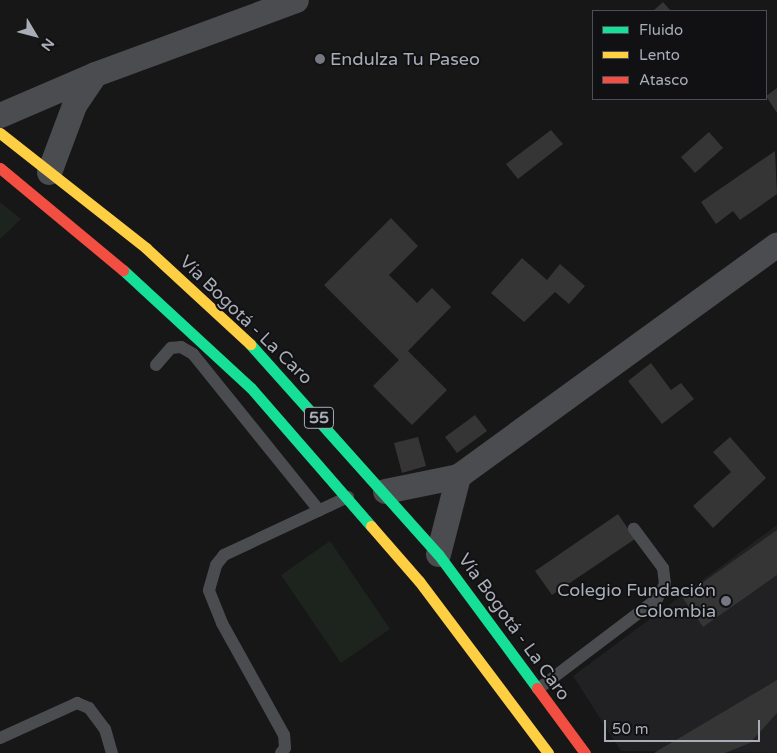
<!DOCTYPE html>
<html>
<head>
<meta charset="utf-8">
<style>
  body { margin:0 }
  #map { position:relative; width:777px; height:753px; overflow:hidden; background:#171717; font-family:"Varela Round",sans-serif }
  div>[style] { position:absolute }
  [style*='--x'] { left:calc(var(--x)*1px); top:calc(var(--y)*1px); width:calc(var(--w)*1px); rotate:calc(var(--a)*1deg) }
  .built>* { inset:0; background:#212123 }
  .green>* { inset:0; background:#1d241e }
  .building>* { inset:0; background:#353536 }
  .lane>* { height:12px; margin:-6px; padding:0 6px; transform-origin:6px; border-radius:6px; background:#4b4c50 }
  .street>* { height:25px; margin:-12.5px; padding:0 12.5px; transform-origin:12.5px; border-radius:12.5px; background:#4b4c50 }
  .fast>* { height:11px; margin:-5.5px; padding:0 5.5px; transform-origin:5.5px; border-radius:5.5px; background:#16e098 }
  .slow>* { height:11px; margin:-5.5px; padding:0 5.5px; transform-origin:5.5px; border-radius:5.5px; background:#ffcf43 }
  .jam>* { height:11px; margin:-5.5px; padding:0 5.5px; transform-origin:5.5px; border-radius:5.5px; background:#f24e42 }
  .dots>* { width:14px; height:14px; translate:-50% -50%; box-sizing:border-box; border:2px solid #111113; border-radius:50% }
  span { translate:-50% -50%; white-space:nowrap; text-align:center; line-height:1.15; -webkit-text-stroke:4px #111113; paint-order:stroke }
  .shield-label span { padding:1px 4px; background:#111113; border:1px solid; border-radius:4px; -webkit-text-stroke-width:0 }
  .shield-label { font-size:16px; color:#a8adb8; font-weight:700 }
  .poi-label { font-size:18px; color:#a8adb8 }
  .left { translate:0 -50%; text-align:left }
  .right { translate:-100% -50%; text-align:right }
  .street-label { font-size:18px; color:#a8adb8 }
  .legend { position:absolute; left:592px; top:10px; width:175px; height:90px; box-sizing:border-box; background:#111113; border:1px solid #4d4f55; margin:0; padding:6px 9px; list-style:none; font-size:15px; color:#a8adb8 }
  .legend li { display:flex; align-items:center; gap:10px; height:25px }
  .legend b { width:25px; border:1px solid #4d4f55 }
  .north { position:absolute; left:10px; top:10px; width:50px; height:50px; -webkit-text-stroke:4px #111113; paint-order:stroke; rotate:127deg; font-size:14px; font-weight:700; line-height:20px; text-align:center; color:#a8adb8 }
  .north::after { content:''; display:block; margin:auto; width:18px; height:22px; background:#a8adb8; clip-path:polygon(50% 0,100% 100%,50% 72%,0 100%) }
  .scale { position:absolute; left:604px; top:720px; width:156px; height:22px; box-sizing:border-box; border:2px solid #a8adb8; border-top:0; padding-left:6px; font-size:15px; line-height:18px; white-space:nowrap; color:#a8adb8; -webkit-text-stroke:4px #111113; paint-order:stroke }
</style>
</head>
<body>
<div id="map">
  <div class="built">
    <div style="clip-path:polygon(777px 525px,777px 753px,621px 751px,573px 676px)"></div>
  </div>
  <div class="green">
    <div style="clip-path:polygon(0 202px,21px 219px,0 239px)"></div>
    <div style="clip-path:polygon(330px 541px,390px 629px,341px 663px,281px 575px)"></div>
  </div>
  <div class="building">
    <div style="clip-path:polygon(663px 2px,671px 11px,653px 11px)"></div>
    <div style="clip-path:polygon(777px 88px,777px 113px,766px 96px)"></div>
    <div style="clip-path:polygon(551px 130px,563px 144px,518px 179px,506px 164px)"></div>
    <div style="clip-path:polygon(709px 132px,723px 148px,695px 173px,681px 157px)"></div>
    <div style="clip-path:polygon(775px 151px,777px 194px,740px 220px,733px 211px,716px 224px,701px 202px)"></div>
    <div style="clip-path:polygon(391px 218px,418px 246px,389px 275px,417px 303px,432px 288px,451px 307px,408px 351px,447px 390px,412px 425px,373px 386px,399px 360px,324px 285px)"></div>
    <div style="clip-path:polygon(522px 258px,547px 280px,560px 264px,585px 286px,569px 304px,555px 292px,524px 322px,491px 293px)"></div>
    <div style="clip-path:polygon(651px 363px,671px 390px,681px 383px,694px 399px,662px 424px,628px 381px)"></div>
    <div style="clip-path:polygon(475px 415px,487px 431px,457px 453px,445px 437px)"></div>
    <div style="clip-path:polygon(418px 437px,426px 466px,402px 473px,394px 443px)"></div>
    <div style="clip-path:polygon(730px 437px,766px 478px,713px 528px,693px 506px,731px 472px,713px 452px)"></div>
    <div style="clip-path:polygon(618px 514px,635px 539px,552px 595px,535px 571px)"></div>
    <div style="clip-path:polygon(777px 530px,777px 575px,703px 627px,682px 597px)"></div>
    <div style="clip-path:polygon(777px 680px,777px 713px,750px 743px,725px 753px,654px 753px)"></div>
  </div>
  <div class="lane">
    <div style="--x:156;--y:365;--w:23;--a:-49"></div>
    <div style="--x:171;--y:348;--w:10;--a:-6"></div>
    <div style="--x:181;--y:347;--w:14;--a:30"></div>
    <div style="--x:193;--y:354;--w:201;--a:51.1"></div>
    <div style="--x:538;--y:689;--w:149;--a:-37.1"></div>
    <div style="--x:657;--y:599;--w:17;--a:-62"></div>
    <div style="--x:665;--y:584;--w:16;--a:-97"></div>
    <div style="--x:663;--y:568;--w:49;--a:-126.6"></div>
    <div style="--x:0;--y:738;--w:85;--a:-24.4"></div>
    <div style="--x:77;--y:703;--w:13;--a:23"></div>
    <div style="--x:89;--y:708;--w:26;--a:53"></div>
    <div style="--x:105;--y:729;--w:25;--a:74"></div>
    <div style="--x:281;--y:753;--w:6;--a:-51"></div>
    <div style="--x:285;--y:748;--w:13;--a:-94"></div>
    <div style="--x:284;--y:735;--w:128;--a:-119"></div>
    <div style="--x:222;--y:623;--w:35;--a:-112"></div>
    <div style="--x:209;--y:590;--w:26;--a:-74"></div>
    <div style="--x:216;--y:565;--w:13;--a:-51"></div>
    <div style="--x:224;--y:555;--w:137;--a:-25.1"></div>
  </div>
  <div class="street">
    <div style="--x:0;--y:115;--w:103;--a:-23.3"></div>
    <div style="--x:95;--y:74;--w:214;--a:-20.2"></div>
    <div style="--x:49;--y:172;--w:72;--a:-69.5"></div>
    <div style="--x:74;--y:105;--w:37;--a:-56"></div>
    <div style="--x:385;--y:491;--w:75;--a:-11.6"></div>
    <div style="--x:458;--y:476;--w:394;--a:-36"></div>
    <div style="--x:438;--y:554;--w:81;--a:-75.6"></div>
  </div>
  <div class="fast">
    <div style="--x:123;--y:270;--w:174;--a:42.7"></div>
    <div style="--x:251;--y:388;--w:183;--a:49"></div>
    <div style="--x:250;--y:344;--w:282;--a:48.2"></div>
    <div style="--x:438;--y:554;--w:167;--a:53.5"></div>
  </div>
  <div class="slow">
    <div style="--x:0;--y:133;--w:186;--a:38.2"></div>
    <div style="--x:146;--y:248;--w:142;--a:42.7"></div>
    <div style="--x:371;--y:526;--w:73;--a:48.9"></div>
    <div style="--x:419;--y:581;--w:215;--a:53.1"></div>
  </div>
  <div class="jam">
    <div style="--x:0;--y:168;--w:160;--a:39.7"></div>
    <div style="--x:537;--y:688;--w:81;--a:53.6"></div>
  </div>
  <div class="dots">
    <div style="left:320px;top:59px;background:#757880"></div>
    <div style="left:726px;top:601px;background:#757880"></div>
  </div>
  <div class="shield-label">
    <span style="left:319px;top:418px">55</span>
  </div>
  <div class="poi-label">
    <span class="left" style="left:330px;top:59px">Endulza Tu Paseo</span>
    <span class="right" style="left:716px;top:601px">Colegio Fundación<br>Colombia</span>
  </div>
  <div class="street-label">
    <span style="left:246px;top:320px;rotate:44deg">Vía Bogotá - La Caro</span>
    <span style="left:514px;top:627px;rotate:54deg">Vía Bogotá - La Caro</span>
  </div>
  <ul class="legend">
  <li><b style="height:6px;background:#16e098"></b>Fluido</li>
  <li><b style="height:6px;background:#ffcf43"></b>Lento</li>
  <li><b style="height:6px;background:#f24e42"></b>Atasco</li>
  </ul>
  <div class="north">N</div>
  <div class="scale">50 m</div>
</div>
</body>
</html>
